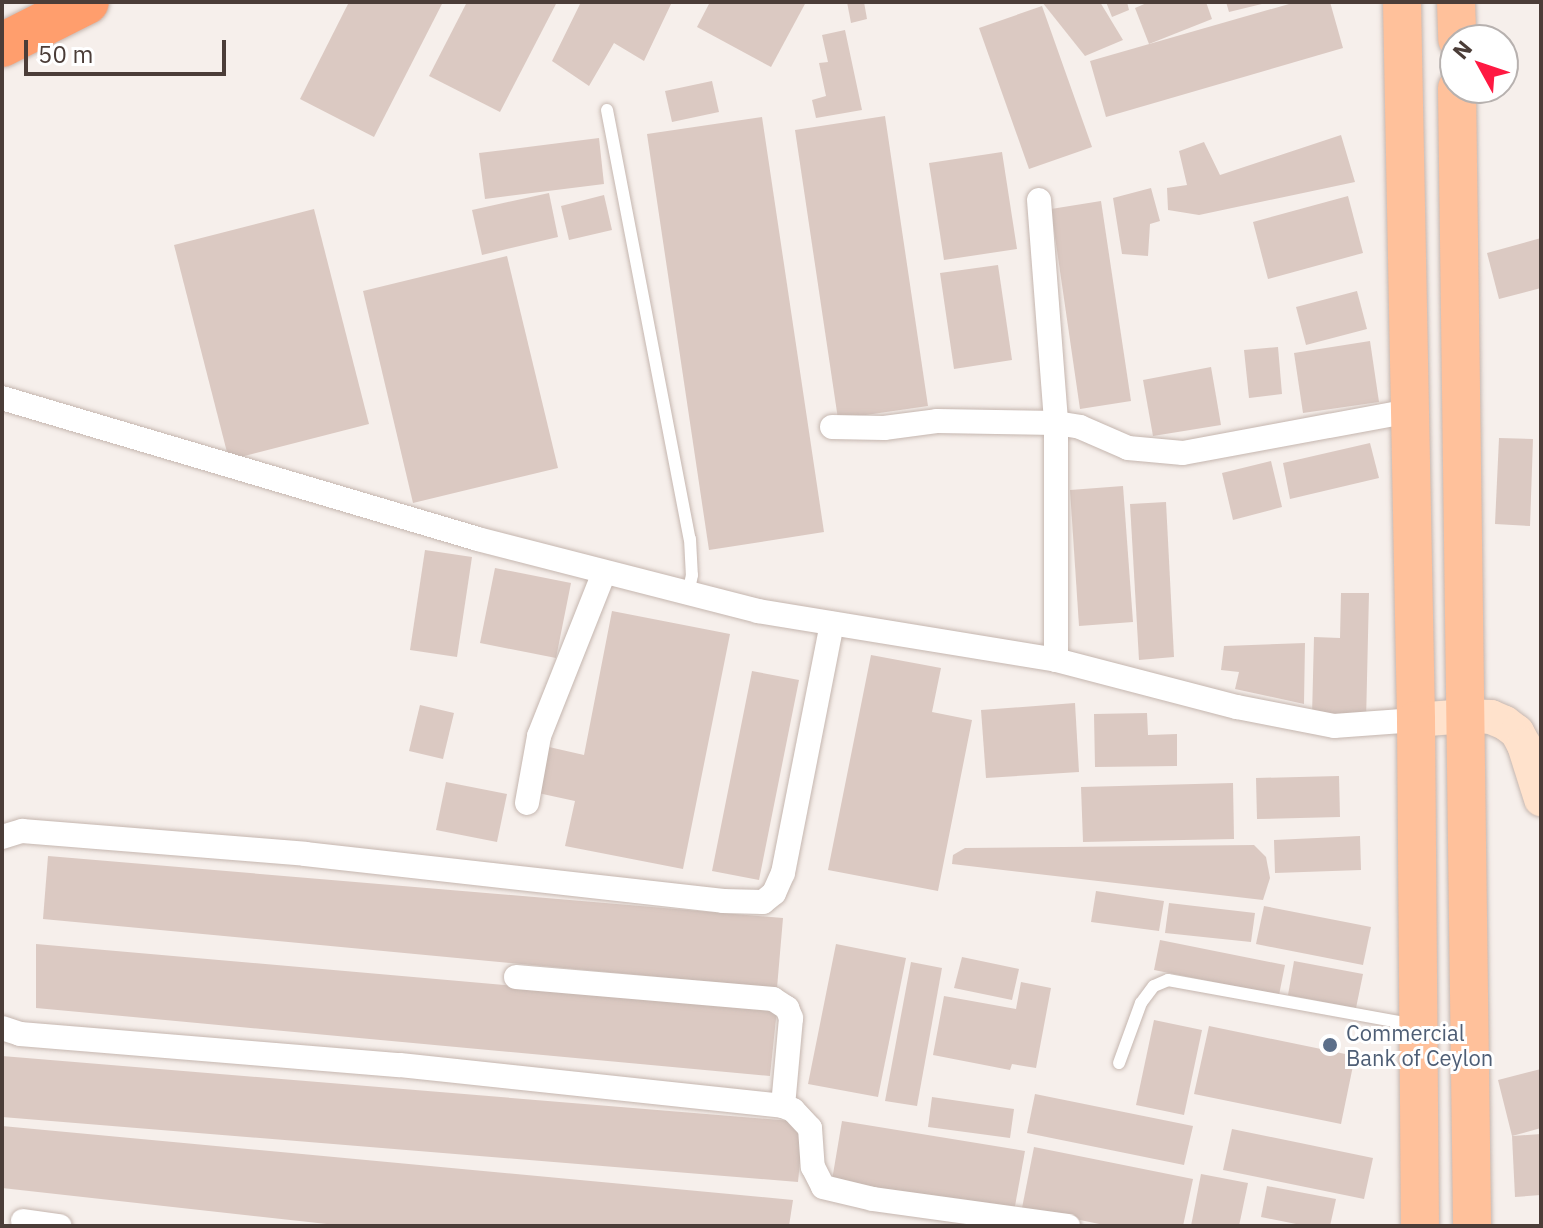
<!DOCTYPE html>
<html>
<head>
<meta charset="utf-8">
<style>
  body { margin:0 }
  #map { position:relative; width:1543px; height:1228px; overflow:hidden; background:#f6efeb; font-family:"IBM Plex Sans",sans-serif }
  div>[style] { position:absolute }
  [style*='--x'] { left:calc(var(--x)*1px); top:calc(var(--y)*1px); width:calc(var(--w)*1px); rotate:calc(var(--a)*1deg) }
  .building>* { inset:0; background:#dbc9c2 }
  .roads { filter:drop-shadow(0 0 2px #c5b6af) drop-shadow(0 0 2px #c5b6af) }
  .lane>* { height:12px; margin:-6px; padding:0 6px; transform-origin:6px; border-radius:6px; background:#fff }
  .street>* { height:24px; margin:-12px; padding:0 12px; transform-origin:12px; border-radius:12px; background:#fff }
  .secondary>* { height:34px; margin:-17px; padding:0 17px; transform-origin:17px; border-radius:17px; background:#ffe2cc }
  .primary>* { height:38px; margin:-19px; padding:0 19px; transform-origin:19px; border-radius:19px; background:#ffc19b }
  .highway>* { height:44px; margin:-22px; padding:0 22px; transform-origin:22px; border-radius:22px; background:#ff9e6d }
  .dots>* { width:22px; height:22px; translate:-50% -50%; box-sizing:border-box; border:4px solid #fff; border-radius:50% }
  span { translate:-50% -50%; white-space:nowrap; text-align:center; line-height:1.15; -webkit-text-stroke:6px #fff; paint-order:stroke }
  .service-label { font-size:22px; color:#4e5e75 }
  .left { translate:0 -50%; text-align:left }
  .frame { position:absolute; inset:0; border:4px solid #4b3d38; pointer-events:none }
  .north { position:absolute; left:1439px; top:24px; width:80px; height:80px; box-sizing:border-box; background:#fff; border:2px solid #b7b1af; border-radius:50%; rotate:310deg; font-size:22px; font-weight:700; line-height:32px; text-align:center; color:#4b3d38 }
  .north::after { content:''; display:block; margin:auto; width:28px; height:36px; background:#ff1942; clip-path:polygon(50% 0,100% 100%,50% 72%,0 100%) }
  .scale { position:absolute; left:24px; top:40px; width:202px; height:36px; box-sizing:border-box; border:4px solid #4b3d38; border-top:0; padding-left:10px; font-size:24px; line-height:28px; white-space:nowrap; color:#4b3d38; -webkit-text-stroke:6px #fff; paint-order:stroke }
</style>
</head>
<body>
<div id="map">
  <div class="building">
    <div style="clip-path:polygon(349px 2px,443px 2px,374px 137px,300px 99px)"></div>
    <div style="clip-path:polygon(467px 2px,557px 2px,500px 112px,429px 76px)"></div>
    <div style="clip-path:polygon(581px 2px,672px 2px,644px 61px,614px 43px,589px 86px,552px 61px)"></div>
    <div style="clip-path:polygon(710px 2px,806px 2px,771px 67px,697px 27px)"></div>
    <div style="clip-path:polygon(847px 2px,864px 2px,867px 19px,851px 23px)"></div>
    <div style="clip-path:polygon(1042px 2px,1100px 2px,1123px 40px,1085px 56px)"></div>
    <div style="clip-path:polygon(1106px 2px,1127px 2px,1129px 10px,1112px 17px)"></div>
    <div style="clip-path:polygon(1149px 2px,1206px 2px,1212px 19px,1149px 44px,1135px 8px)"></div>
    <div style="clip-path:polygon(1226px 2px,1266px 2px,1266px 3px,1229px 12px)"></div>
    <div style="clip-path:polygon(1296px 2px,1330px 2px,1343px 48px,1106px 117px,1090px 61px)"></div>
    <div style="clip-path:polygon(1042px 6px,1092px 147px,1029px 169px,979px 28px)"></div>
    <div style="clip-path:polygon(845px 30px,862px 110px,816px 118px,812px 100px,826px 96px,819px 63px,828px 62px,822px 35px)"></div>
    <div style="clip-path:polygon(712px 81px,719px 112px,672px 122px,665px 91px)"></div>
    <div style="clip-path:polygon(885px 116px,928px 406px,838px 419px,795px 130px)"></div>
    <div style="clip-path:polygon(762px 117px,824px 532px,709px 550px,647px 134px)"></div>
    <div style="clip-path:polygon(1341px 135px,1355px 182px,1199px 215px,1168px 210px,1167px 188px,1187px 185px,1179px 151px,1204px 142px,1220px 175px)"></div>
    <div style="clip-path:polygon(599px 138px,604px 184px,485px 199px,479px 153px)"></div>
    <div style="clip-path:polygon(1002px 152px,1017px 249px,944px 260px,929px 163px)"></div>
    <div style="clip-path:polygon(1151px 188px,1160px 221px,1150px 224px,1148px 256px,1122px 254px,1113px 198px)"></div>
    <div style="clip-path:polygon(549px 193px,558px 237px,482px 255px,472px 210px)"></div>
    <div style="clip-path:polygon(604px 195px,612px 230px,569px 240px,561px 206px)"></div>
    <div style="clip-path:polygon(1348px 196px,1363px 253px,1268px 279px,1253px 222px)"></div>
    <div style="clip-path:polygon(1101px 201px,1131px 401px,1080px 409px,1051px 209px)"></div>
    <div style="clip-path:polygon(314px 209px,369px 424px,229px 460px,174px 245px)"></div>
    <div style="clip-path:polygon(1541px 238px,1541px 288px,1499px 299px,1487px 253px)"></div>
    <div style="clip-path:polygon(507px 256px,558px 468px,413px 503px,363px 291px)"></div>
    <div style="clip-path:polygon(998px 265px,1012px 360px,954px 369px,940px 273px)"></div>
    <div style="clip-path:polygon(1357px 291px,1367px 329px,1306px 345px,1296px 307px)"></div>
    <div style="clip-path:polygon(1370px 341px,1379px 402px,1303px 413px,1294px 353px)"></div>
    <div style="clip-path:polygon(1278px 347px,1282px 394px,1249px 398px,1244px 350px)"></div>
    <div style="clip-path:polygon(1211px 367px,1221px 425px,1153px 436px,1143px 380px)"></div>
    <div style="clip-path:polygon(1499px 438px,1533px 439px,1530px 526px,1495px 524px)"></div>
    <div style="clip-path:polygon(1370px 443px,1379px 478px,1290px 499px,1283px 463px)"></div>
    <div style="clip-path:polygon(1271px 461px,1282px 507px,1233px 520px,1222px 473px)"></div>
    <div style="clip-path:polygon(1123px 486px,1133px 622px,1079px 626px,1070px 490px)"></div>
    <div style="clip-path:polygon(1166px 502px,1174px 657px,1139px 660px,1130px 504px)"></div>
    <div style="clip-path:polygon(425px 550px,472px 557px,457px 657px,410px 650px)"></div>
    <div style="clip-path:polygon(495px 568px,571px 583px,556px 658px,480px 643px)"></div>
    <div style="clip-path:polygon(1341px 593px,1369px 593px,1366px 722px,1312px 716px,1314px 637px,1340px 638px)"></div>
    <div style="clip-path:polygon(612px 611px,730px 634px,683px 869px,565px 846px,575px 801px,538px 793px,549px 747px,584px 755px)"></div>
    <div style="clip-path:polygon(1305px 643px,1304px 704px,1235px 689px,1239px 672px,1221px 670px,1224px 646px)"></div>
    <div style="clip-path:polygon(871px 655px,941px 668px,932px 712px,972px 720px,938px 891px,828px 870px)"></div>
    <div style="clip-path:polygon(752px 671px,799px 680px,759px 880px,712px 871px)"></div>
    <div style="clip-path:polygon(1075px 703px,1079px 772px,986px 778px,981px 710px)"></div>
    <div style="clip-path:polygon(420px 705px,454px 713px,443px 759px,409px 751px)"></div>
    <div style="clip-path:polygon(1147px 713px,1148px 735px,1177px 734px,1177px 766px,1095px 767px,1094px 714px)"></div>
    <div style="clip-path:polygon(1339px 776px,1340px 817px,1257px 819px,1256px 778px)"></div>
    <div style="clip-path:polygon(446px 782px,507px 794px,497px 842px,436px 830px)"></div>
    <div style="clip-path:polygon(1233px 783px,1234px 839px,1083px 842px,1081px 787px)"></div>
    <div style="clip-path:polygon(1360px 836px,1361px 870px,1275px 873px,1274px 840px)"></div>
    <div style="clip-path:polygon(1254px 845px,1266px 857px,1270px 878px,1263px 900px,952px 864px,953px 855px,965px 848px)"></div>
    <div style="clip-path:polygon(48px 856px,783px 918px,777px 988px,43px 919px)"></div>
    <div style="clip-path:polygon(1096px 891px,1164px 901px,1159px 931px,1091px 922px)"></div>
    <div style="clip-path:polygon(1169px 903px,1255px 913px,1251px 942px,1165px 933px)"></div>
    <div style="clip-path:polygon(1264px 906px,1371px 927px,1363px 965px,1256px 944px)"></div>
    <div style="clip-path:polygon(1160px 940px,1285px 965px,1279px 995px,1154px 970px)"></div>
    <div style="clip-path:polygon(36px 944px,777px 1009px,770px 1076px,36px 1008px)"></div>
    <div style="clip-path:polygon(836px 944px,906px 958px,878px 1097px,808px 1084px)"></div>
    <div style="clip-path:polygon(962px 957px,1019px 969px,1012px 1000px,954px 988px)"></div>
    <div style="clip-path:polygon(1294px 961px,1363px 974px,1356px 1008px,1288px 995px)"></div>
    <div style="clip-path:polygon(911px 962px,942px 968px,917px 1106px,885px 1101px)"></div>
    <div style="clip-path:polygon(1021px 982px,1051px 988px,1036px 1068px,1012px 1064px,1010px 1070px,933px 1055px,944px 996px,1016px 1009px)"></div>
    <div style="clip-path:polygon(1154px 1020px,1202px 1030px,1184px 1115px,1136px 1105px)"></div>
    <div style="clip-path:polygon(1209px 1026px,1355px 1056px,1341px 1124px,1194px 1094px)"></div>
    <div style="clip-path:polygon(2px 1056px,804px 1122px,798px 1182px,2px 1117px)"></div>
    <div style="clip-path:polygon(1541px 1069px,1541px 1128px,1512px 1136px,1498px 1080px)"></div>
    <div style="clip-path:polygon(1035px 1094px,1193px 1126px,1184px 1165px,1027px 1133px)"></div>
    <div style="clip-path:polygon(932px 1097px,1014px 1109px,1010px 1138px,928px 1127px)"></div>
    <div style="clip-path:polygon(842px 1121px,1025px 1151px,1013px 1217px,831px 1186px)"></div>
    <div style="clip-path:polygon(2px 1126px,793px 1200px,789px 1226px,345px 1226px,2px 1188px)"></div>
    <div style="clip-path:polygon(1232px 1129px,1373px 1158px,1364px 1199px,1223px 1170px)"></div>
    <div style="clip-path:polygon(1541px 1134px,1541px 1195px,1515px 1197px,1512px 1136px)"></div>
    <div style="clip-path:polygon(1034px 1147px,1193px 1179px,1183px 1226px,1109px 1226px,1022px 1208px)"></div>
    <div style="clip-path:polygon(1201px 1174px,1248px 1183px,1239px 1226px,1191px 1226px)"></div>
    <div style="clip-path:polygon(1267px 1186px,1336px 1199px,1330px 1226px,1306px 1226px,1261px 1217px)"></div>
  </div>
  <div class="roads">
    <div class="lane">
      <div style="--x:607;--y:110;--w:437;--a:79.1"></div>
      <div style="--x:690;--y:539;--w:36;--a:87"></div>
      <div style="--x:692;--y:575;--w:19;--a:102"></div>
      <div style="--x:1119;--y:1063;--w:64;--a:-69.9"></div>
      <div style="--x:1141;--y:1003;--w:21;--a:-53"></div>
      <div style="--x:1154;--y:986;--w:15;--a:-23"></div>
      <div style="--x:1168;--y:980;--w:251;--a:10.3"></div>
    </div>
    <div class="street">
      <div style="--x:1039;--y:200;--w:224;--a:85.6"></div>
      <div style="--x:1056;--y:423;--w:237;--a:90"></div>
      <div style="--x:2;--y:398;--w:496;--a:16.5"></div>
      <div style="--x:478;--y:539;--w:289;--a:14.4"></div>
      <div style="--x:758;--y:611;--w:302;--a:9.3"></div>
      <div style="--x:1056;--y:660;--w:187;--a:14.6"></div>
      <div style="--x:1237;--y:707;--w:99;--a:11.1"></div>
      <div style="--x:1334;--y:726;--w:82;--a:-4.2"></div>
      <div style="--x:832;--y:427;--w:52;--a:1.1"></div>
      <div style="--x:884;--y:428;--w:53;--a:-7.5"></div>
      <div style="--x:937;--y:421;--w:119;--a:1"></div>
      <div style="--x:1056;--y:423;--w:24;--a:9"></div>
      <div style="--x:1080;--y:427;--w:52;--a:23.6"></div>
      <div style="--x:1128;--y:448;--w:55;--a:5.2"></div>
      <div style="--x:1183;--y:453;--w:230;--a:-10.5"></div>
      <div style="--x:527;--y:803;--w:68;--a:-79.8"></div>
      <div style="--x:539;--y:736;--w:175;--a:-68.3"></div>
      <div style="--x:2;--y:837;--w:21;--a:-17"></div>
      <div style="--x:22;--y:831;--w:284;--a:4.6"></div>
      <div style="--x:305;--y:854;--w:421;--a:6.4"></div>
      <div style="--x:723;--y:901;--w:40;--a:1.4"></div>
      <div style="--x:763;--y:902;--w:14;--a:-39"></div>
      <div style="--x:774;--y:893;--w:22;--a:-66"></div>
      <div style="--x:783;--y:873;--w:254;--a:-78.9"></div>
      <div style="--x:516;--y:977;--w:258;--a:4.9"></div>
      <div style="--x:773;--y:999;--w:17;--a:33"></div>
      <div style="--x:787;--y:1008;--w:11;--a:68"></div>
      <div style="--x:791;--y:1018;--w:88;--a:95.2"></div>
      <div style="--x:2;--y:1028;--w:19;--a:18"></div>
      <div style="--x:20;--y:1034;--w:381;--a:4.7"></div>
      <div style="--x:400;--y:1065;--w:385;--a:6.1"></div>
      <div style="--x:783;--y:1106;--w:11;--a:22"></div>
      <div style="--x:793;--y:1110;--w:25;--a:47"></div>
      <div style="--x:810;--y:1128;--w:39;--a:86"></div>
      <div style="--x:813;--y:1167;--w:22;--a:63"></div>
      <div style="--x:823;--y:1187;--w:51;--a:13.5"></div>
      <div style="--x:873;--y:1199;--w:197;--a:7.9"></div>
      <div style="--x:23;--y:1221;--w:37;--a:8"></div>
    </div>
    <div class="secondary">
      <div style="--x:1416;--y:720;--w:50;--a:-4.6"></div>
      <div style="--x:1466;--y:716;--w:25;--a:2"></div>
      <div style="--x:1491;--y:717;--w:15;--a:23"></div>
      <div style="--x:1505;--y:723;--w:15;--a:37"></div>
      <div style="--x:1517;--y:732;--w:15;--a:62"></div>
      <div style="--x:1524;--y:745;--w:57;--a:72.5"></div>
    </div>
    <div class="primary">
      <div style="--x:1402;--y:2;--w:718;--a:88.88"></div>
      <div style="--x:1416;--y:720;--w:506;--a:89.55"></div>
      <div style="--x:1456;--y:2;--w:38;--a:88"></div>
      <div style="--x:1457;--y:88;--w:1138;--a:89.24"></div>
    </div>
    <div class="highway">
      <div style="--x:2;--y:45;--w:95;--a:-26.8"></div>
    </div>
  </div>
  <div class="dots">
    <div style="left:1330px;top:1045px;background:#5c6f8a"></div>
  </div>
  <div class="service-label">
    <span class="left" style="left:1346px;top:1045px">Commercial<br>Bank of Ceylon</span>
  </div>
  <div class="frame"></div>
  <div class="north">N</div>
  <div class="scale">50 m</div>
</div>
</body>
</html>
